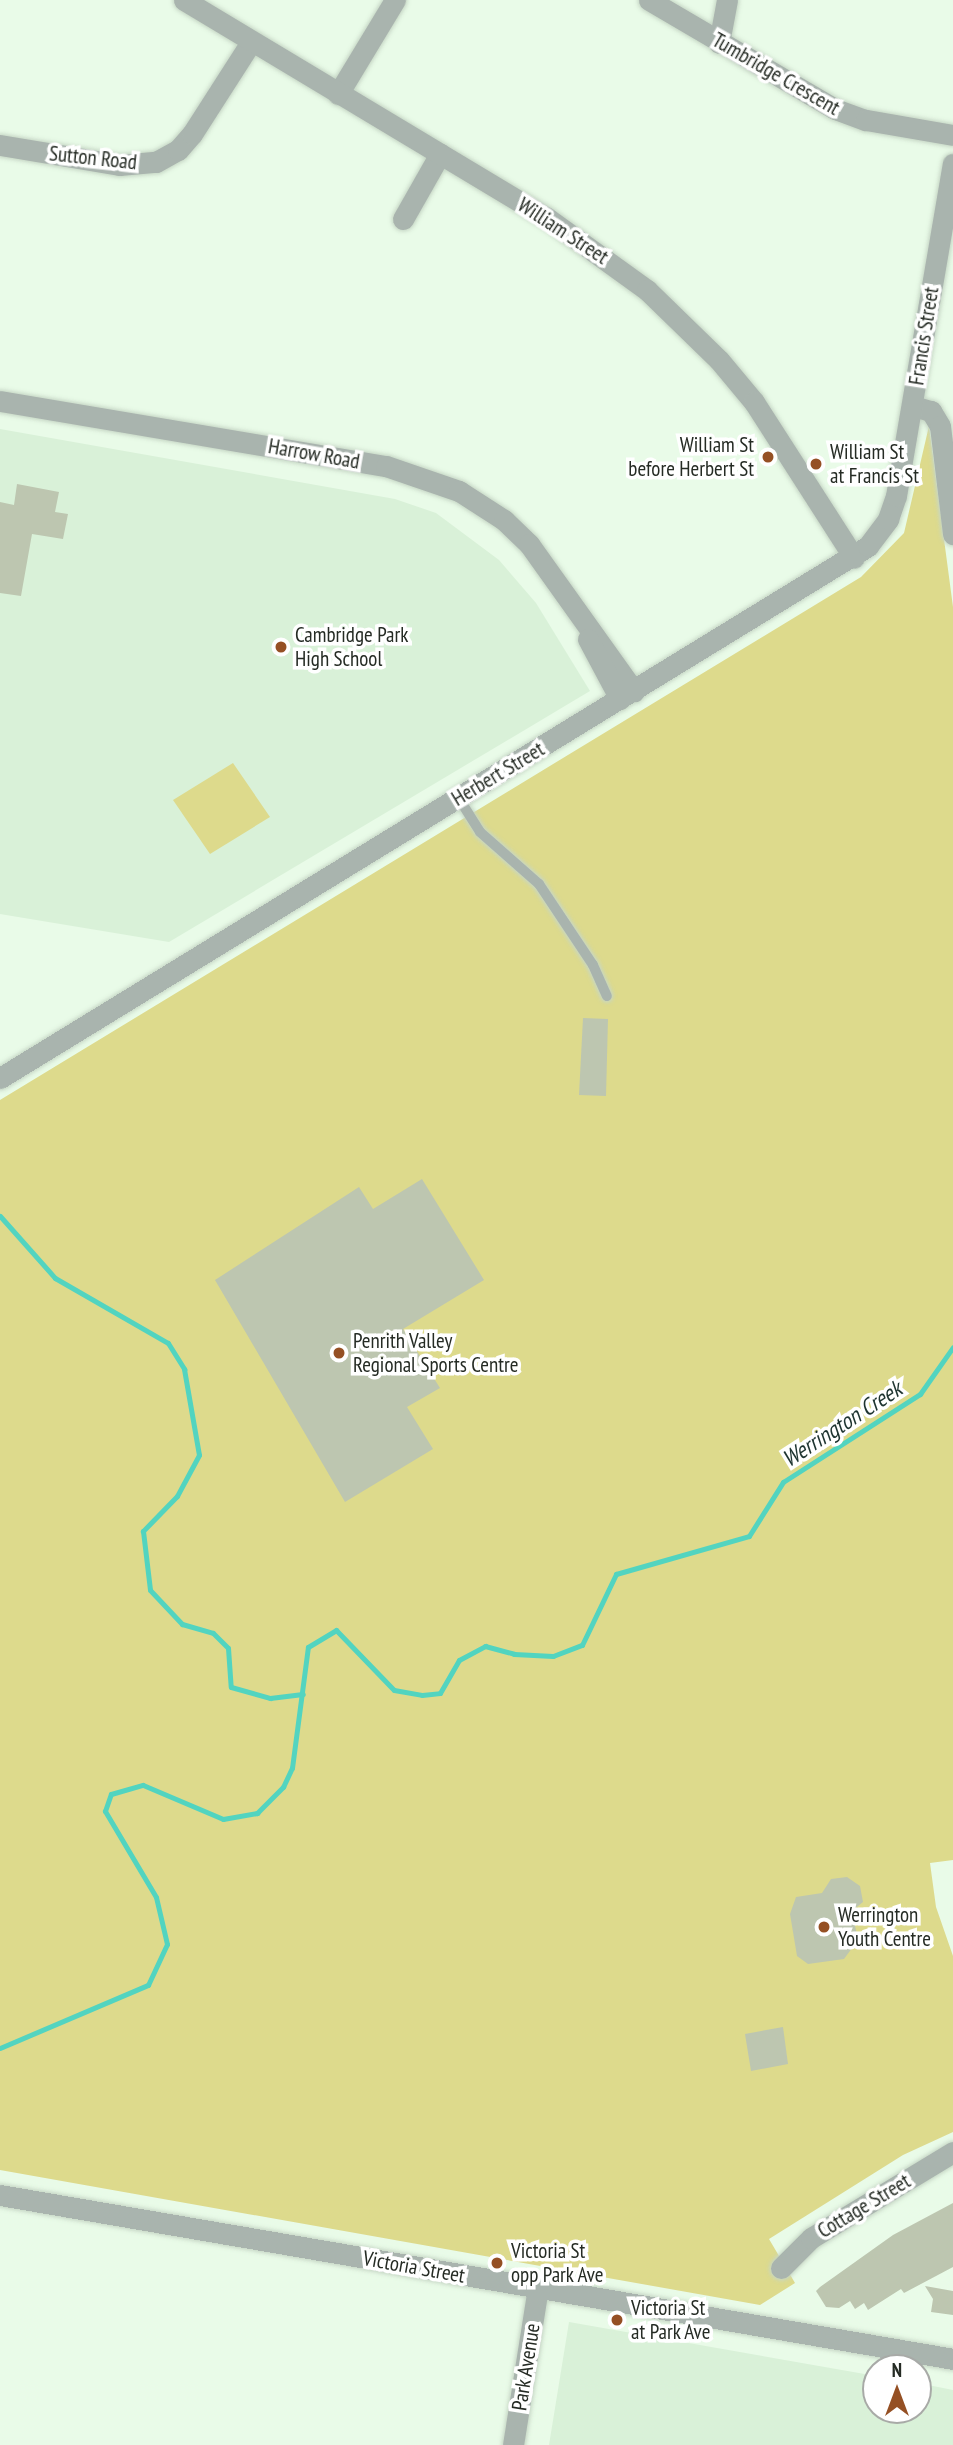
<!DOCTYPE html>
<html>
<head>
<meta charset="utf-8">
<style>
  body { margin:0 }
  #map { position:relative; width:953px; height:2445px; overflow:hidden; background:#e9fbe8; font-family:"PT Sans Narrow",sans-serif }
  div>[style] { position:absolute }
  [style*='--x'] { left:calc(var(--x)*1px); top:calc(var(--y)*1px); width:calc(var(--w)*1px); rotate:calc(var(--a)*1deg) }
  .built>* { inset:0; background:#d9f1d8 }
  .green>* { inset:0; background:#ddda8c }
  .stream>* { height:5px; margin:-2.5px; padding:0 2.5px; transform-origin:2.5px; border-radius:2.5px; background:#52d4c0 }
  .building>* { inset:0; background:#bdc6b0 }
  .roads { filter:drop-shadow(0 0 2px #c6d6c5) drop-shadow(0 0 2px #c6d6c5) }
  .service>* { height:10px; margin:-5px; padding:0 5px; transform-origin:5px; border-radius:5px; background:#a9b4ae }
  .minor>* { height:21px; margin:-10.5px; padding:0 10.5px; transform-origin:10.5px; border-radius:10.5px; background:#a9b4ae }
  .tertiary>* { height:21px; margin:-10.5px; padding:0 10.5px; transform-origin:10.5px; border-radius:10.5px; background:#a9b4ae }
  .dots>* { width:19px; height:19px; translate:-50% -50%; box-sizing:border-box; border:4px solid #fff; border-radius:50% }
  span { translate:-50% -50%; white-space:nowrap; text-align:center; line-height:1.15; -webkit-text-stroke:7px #fff; paint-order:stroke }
  .street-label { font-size:21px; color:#252b24 }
  .poi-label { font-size:21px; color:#252b24 }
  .right { translate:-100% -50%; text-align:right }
  .left { translate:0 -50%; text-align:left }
  .water-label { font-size:23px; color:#1e3430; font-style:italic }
  .north { position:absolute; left:862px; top:2354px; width:70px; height:70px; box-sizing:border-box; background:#fff; border:2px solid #a8aaa7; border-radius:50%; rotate:0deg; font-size:19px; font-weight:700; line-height:28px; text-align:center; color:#252b24 }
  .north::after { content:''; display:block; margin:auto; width:24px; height:32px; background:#955024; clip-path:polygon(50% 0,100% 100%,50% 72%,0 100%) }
</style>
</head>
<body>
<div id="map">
  <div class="built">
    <div style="clip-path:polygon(0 429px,395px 499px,436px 513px,499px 560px,536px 603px,590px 691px,169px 942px,0 914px)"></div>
    <div style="clip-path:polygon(569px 2322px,876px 2376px,876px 2410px,918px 2410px,918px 2383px,953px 2390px,953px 2445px,549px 2445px)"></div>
  </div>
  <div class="green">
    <div style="clip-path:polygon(929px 426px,953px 607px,953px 1860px,930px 1863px,936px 1907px,953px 1956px,953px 2132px,903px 2155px,769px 2239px,795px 2283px,760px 2305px,0 2170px,0 1100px,861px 577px,904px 533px)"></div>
    <div style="clip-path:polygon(233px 763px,270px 817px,210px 854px,173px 800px)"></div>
  </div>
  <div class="stream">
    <div style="--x:0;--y:1216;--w:83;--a:48.4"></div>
    <div style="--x:55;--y:1278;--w:130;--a:29.9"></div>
    <div style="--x:168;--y:1343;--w:31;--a:58"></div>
    <div style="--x:184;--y:1369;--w:87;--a:80.1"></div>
    <div style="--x:199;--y:1455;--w:47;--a:118.2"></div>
    <div style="--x:177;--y:1496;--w:49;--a:134.2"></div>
    <div style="--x:143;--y:1531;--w:59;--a:83.2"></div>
    <div style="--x:150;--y:1590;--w:47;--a:46.7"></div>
    <div style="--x:182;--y:1624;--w:32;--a:16"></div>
    <div style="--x:213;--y:1633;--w:21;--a:45"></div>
    <div style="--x:228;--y:1648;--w:39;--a:86"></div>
    <div style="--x:231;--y:1687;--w:41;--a:15.8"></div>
    <div style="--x:270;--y:1698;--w:33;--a:-7"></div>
    <div style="--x:0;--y:2048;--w:161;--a:-23.1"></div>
    <div style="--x:148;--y:1985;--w:45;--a:-65.1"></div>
    <div style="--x:167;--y:1944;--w:48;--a:-103.2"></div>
    <div style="--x:156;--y:1897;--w:100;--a:-120.7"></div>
    <div style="--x:105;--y:1811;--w:18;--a:-71"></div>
    <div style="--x:111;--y:1794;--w:33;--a:-16"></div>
    <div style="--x:143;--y:1785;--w:87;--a:23"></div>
    <div style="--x:223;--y:1819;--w:35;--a:-10"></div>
    <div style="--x:257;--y:1813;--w:37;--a:-45"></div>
    <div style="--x:283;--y:1787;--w:21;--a:-65"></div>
    <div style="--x:292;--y:1768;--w:122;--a:-82.5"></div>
    <div style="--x:308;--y:1647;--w:33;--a:-31"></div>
    <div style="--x:336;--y:1630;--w:83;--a:46"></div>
    <div style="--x:394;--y:1690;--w:28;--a:10"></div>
    <div style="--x:422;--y:1695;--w:18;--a:-6"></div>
    <div style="--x:440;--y:1693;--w:38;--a:-60"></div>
    <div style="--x:459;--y:1660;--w:30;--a:-28"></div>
    <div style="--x:485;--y:1646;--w:30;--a:15"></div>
    <div style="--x:514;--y:1654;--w:39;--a:3"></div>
    <div style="--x:553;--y:1656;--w:31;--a:-21"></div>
    <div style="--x:582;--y:1645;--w:79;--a:-64.4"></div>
    <div style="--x:616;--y:1574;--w:138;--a:-15.9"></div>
    <div style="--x:749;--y:1536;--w:64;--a:-57.8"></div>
    <div style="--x:783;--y:1482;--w:163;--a:-32.7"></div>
    <div style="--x:920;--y:1394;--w:57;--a:-54.9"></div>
  </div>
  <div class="building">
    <div style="clip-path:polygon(17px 484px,59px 492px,55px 512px,68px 514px,63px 539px,32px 534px,21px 596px,0 593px,0 502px,14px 505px)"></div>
    <div style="clip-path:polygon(583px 1018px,608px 1019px,606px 1096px,579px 1095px)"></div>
    <div style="clip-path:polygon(422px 1179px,484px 1280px,403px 1329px,440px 1388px,407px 1407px,433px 1449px,345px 1502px,215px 1280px,359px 1187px,373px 1209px)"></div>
    <div style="clip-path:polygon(847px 1877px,860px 1886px,863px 1902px,852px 1911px,858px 1940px,844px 1959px,808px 1964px,797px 1956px,790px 1914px,796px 1897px,822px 1893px,831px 1879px)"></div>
    <div style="clip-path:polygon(783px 2027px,788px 2064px,751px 2071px,745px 2034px)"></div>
    <div style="clip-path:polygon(953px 2203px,953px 2267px,904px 2293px,901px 2289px,868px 2310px,864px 2303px,855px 2309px,850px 2301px,839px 2308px,826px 2307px,816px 2291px,820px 2287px,893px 2235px)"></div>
    <div style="clip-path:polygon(925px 2286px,953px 2291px,953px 2315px,931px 2312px,933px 2299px)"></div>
  </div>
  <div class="roads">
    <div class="service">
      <div style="--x:458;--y:797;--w:41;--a:57.8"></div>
      <div style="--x:480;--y:832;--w:79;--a:41.4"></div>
      <div style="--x:539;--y:884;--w:97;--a:56.3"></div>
      <div style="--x:593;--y:965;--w:34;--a:66"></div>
    </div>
    <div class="minor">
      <div style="--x:649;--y:0;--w:216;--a:30.4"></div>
      <div style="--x:835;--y:109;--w:33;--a:20"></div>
      <div style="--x:866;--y:120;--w:88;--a:9.8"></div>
      <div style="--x:719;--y:43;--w:44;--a:-79.5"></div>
      <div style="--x:338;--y:94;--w:110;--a:-58.8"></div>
      <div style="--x:0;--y:145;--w:121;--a:9.5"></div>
      <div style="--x:119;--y:165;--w:37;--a:-5"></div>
      <div style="--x:156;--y:162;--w:25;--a:-29"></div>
      <div style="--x:178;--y:150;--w:21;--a:-49"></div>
      <div style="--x:192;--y:134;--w:109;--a:-57.3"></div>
      <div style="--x:403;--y:219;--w:75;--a:-60.4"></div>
      <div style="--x:0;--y:401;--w:391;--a:9.6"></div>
      <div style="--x:386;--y:466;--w:77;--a:18.9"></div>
      <div style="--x:459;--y:491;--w:54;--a:32.8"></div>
      <div style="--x:504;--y:520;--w:35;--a:44"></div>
      <div style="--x:529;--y:544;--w:181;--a:54.5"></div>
      <div style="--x:913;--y:406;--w:19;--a:16"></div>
      <div style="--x:931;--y:411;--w:17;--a:59"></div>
      <div style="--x:940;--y:426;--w:109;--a:83.1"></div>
      <div style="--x:588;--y:639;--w:68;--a:61.9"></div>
      <div style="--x:781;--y:2268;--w:42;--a:-45"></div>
      <div style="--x:811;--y:2238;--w:166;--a:-31.2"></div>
      <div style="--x:513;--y:2445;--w:159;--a:-81"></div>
    </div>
    <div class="tertiary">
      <div style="--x:184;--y:0;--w:423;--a:31"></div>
      <div style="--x:547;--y:218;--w:123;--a:35.8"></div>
      <div style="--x:647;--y:290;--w:100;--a:44.2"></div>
      <div style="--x:719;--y:360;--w:55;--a:50.2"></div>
      <div style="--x:754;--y:402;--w:185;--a:57.3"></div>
      <div style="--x:0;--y:1078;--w:1018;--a:-31.5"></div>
      <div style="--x:868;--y:546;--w:34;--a:-53"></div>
      <div style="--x:888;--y:519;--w:24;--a:-71"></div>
      <div style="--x:896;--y:496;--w:337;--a:-80.3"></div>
      <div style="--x:0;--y:2195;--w:967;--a:9.76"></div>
    </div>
  </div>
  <div class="dots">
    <div style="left:768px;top:457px;background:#955024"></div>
    <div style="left:816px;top:464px;background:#955024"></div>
    <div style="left:281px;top:647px;background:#955024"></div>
    <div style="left:339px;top:1353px;background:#955024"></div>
    <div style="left:824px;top:1927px;background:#955024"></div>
    <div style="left:497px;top:2263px;background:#955024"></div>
    <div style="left:617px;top:2320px;background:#955024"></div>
  </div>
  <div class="street-label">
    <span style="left:776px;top:74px;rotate:30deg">Tumbridge Crescent</span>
    <span style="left:93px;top:158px;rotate:6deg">Sutton Road</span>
    <span style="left:563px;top:231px;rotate:33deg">William Street</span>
    <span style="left:924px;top:336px;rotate:-81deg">Francis Street</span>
    <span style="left:314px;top:454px;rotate:10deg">Harrow Road</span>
    <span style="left:498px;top:774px;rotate:-31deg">Herbert Street</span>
    <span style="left:864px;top:2206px;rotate:-31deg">Cottage Street</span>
    <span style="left:414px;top:2267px;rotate:10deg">Victoria Street</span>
    <span style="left:526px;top:2367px;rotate:-81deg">Park Avenue</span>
  </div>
  <div class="poi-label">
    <span class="right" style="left:754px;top:457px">William St<br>before Herbert St</span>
    <span class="left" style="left:830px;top:464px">William St<br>at Francis St</span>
    <span class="left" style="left:295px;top:647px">Cambridge Park<br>High School</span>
    <span class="left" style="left:353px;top:1353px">Penrith Valley<br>Regional Sports Centre</span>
    <span class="left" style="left:838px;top:1927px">Werrington<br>Youth Centre</span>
    <span class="left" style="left:511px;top:2263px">Victoria St<br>opp Park Ave</span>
    <span class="left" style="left:631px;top:2320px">Victoria St<br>at Park Ave</span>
  </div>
  <div class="water-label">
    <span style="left:842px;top:1424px;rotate:-33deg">Werrington Creek</span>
  </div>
  <div class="north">N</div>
</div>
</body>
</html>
